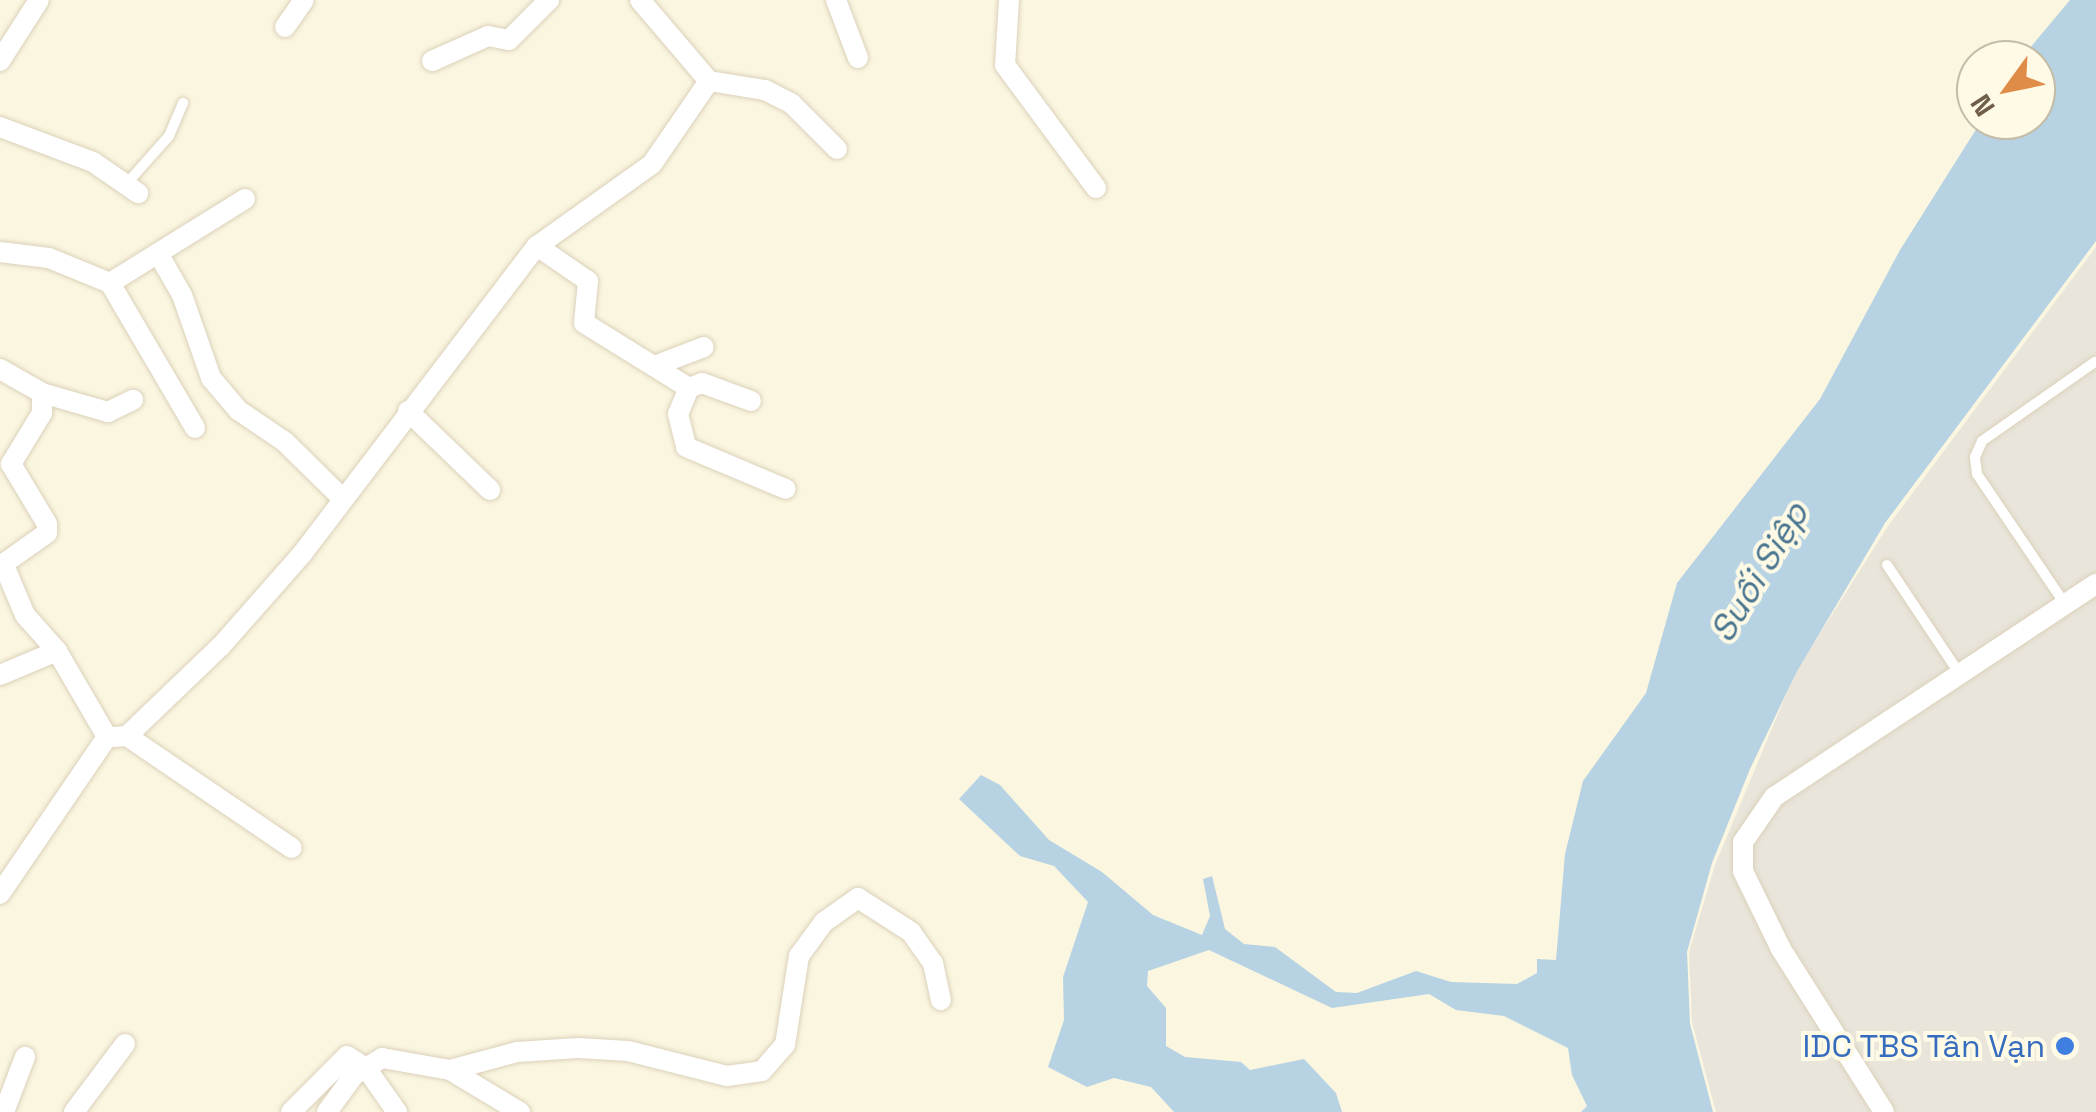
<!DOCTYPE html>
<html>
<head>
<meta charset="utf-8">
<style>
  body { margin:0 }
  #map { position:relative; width:2096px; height:1112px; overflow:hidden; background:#fbf6e0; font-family:"Space Grotesk",sans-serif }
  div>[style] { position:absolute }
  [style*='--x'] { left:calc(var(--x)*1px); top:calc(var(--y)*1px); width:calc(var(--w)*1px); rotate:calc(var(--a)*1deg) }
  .industrial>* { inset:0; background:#e9e5db }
  .water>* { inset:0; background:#b6d2e3 }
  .roads { filter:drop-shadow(0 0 2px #dbd1ba) drop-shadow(0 0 2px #dbd1ba) }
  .service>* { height:10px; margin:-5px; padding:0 5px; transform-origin:5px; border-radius:5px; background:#fff }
  .minor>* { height:20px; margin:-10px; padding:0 10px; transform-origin:10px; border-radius:10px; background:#fff }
  .dots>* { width:28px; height:28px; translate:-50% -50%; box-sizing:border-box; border:5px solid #fefae5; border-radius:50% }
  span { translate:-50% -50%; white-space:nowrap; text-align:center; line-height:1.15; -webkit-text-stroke:8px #fefae5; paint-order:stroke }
  .shop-label { font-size:32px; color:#366cbe }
  .right { translate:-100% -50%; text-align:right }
  .water-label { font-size:35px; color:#4a7590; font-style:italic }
  .north { position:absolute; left:1956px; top:40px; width:100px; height:100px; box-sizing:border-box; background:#fefae5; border:2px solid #c5bca7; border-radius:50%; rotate:237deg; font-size:28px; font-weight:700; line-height:40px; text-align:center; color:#705f49 }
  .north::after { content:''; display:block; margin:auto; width:35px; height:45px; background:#e08c49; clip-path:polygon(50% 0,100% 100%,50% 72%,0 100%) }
</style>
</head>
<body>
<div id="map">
  <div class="industrial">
    <div style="clip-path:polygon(2096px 247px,2096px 1112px,1716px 1112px,1692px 1022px,1689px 952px,1715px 865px,1795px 673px,1888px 526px)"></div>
  </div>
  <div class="water">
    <div style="clip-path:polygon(2070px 0,2096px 0,2096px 241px,1885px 523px,1796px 673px,1750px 769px,1712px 863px,1687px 952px,1690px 1024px,1713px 1112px,1581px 1112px,1587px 1106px,1572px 1075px,1568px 1048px,1504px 1016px,1456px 1010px,1429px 994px,1332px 1008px,1209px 950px,1148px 971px,1147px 986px,1166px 1008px,1166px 1046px,1185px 1057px,1241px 1062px,1250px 1070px,1304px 1059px,1336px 1093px,1342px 1112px,1174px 1112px,1151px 1087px,1114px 1078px,1087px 1087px,1048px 1067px,1064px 1020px,1063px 977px,1088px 902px,1054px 866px,1020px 856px,959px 799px,981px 775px,1000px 785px,1049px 840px,1102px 872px,1153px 915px,1202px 935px,1210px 916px,1203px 879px,1212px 876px,1225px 929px,1244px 944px,1275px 947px,1336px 992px,1357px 993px,1416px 971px,1451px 982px,1517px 984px,1537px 973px,1537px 959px,1556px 960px,1565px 854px,1583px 781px,1646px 693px,1677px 583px,1820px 399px,1900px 250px,1982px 120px,2036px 120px,2036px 60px,2020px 60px)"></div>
  </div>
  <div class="roads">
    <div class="service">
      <div style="--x:129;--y:181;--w:60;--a:-48.4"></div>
      <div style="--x:169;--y:136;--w:36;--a:-67"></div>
      <div style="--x:1887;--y:565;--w:130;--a:56.3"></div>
      <div style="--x:2065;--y:604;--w:157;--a:-124.1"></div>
      <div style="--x:1977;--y:474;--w:17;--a:-97"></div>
      <div style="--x:1975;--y:457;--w:17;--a:-66"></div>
      <div style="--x:1982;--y:441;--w:138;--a:-35"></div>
    </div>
    <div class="minor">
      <div style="--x:640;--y:0;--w:106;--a:49.6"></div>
      <div style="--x:709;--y:81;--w:57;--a:9.1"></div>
      <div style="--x:765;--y:90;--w:29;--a:27"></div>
      <div style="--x:791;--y:103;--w:65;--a:45"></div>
      <div style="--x:836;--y:0;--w:62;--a:69.2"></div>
      <div style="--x:1009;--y:0;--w:65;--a:93.5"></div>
      <div style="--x:1005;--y:65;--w:153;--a:53.5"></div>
      <div style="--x:285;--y:27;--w:33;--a:-55"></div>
      <div style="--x:0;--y:61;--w:72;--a:-57.4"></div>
      <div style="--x:432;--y:61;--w:61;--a:-24.1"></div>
      <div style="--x:488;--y:36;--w:21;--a:11"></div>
      <div style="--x:509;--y:40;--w:57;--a:-45"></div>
      <div style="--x:0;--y:127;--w:99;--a:20.6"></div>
      <div style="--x:93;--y:162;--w:55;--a:34.6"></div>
      <div style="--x:537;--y:246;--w:62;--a:34.5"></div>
      <div style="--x:588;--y:281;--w:42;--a:95.4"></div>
      <div style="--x:584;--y:323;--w:123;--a:31.8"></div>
      <div style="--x:689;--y:388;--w:28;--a:113"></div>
      <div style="--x:678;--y:414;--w:34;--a:76"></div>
      <div style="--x:686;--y:447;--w:108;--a:22.8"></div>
      <div style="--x:0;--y:252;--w:49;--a:7"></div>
      <div style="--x:49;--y:258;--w:66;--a:22.3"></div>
      <div style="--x:110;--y:283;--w:159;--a:-31.9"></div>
      <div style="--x:159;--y:255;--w:46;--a:60.1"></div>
      <div style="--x:182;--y:295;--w:88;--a:70.7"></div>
      <div style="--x:211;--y:378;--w:42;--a:49.8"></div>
      <div style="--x:238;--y:410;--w:57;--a:34.2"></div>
      <div style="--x:285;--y:442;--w:80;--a:44.5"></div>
      <div style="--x:110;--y:283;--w:168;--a:59.6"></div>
      <div style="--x:657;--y:365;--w:50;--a:-21"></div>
      <div style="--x:0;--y:369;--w:48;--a:29.7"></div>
      <div style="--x:42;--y:393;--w:20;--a:90"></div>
      <div style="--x:42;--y:413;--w:60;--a:121.3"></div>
      <div style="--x:11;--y:464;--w:70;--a:59"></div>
      <div style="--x:47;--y:524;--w:9;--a:90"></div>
      <div style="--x:47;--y:533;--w:50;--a:144.7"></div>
      <div style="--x:6;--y:562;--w:8;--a:90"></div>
      <div style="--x:6;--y:570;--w:49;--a:67.1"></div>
      <div style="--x:25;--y:615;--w:48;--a:48.4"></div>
      <div style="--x:57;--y:651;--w:99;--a:59.8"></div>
      <div style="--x:107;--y:737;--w:190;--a:124.3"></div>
      <div style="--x:689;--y:388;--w:14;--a:-21"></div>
      <div style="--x:702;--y:383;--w:52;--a:20.2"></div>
      <div style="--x:42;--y:393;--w:69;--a:16.1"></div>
      <div style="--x:108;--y:412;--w:28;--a:-26"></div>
      <div style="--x:408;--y:411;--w:114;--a:43.9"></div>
      <div style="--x:0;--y:675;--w:62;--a:-22.8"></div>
      <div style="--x:127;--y:736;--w:130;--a:-43.8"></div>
      <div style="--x:221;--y:646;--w:123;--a:-48.6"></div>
      <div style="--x:302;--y:554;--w:387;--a:-52.7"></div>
      <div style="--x:537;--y:246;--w:141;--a:-35.5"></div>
      <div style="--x:652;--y:164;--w:101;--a:-55.5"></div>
      <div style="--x:113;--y:737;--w:14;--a:-4"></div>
      <div style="--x:127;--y:736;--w:199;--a:34.2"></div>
      <div style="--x:450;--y:1070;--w:69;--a:-15"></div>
      <div style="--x:517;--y:1052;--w:61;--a:-3.8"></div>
      <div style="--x:578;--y:1048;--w:50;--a:3.4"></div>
      <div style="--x:628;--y:1051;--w:102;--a:14.2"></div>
      <div style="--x:727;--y:1076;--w:35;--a:-8"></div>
      <div style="--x:762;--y:1071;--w:35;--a:-49"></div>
      <div style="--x:785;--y:1045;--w:90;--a:-81.1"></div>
      <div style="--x:799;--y:956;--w:42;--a:-53.7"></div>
      <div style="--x:824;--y:922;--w:42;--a:-35.2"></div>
      <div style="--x:858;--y:898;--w:63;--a:32.7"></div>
      <div style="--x:911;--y:932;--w:38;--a:55"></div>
      <div style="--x:933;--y:963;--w:38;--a:78"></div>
      <div style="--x:4;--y:1112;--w:59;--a:-69.1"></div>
      <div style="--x:74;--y:1112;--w:85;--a:-53.1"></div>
      <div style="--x:291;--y:1112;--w:79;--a:-45"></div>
      <div style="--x:347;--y:1056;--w:22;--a:32"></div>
      <div style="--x:366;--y:1068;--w:54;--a:54.8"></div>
      <div style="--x:327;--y:1112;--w:46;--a:-53.9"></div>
      <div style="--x:354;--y:1075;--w:33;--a:-31"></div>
      <div style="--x:382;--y:1058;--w:69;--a:10"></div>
      <div style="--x:450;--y:1070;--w:82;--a:31"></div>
      <div style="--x:1884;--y:1112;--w:193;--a:-122.3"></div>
      <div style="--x:1781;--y:949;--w:87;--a:-116"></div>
      <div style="--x:1743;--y:871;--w:29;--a:-90"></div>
      <div style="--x:1743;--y:842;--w:55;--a:-55.4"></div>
      <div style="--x:1774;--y:797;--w:386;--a:-33.5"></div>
    </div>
  </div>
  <div class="dots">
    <div style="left:2065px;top:1046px;background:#3f7fe0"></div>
  </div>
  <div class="shop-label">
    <span class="right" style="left:2045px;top:1046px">IDC TBS Tân Vạn</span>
  </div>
  <div class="water-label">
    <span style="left:1759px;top:572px;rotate:-59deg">Suối Siệp</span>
  </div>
  <div class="north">N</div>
</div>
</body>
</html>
